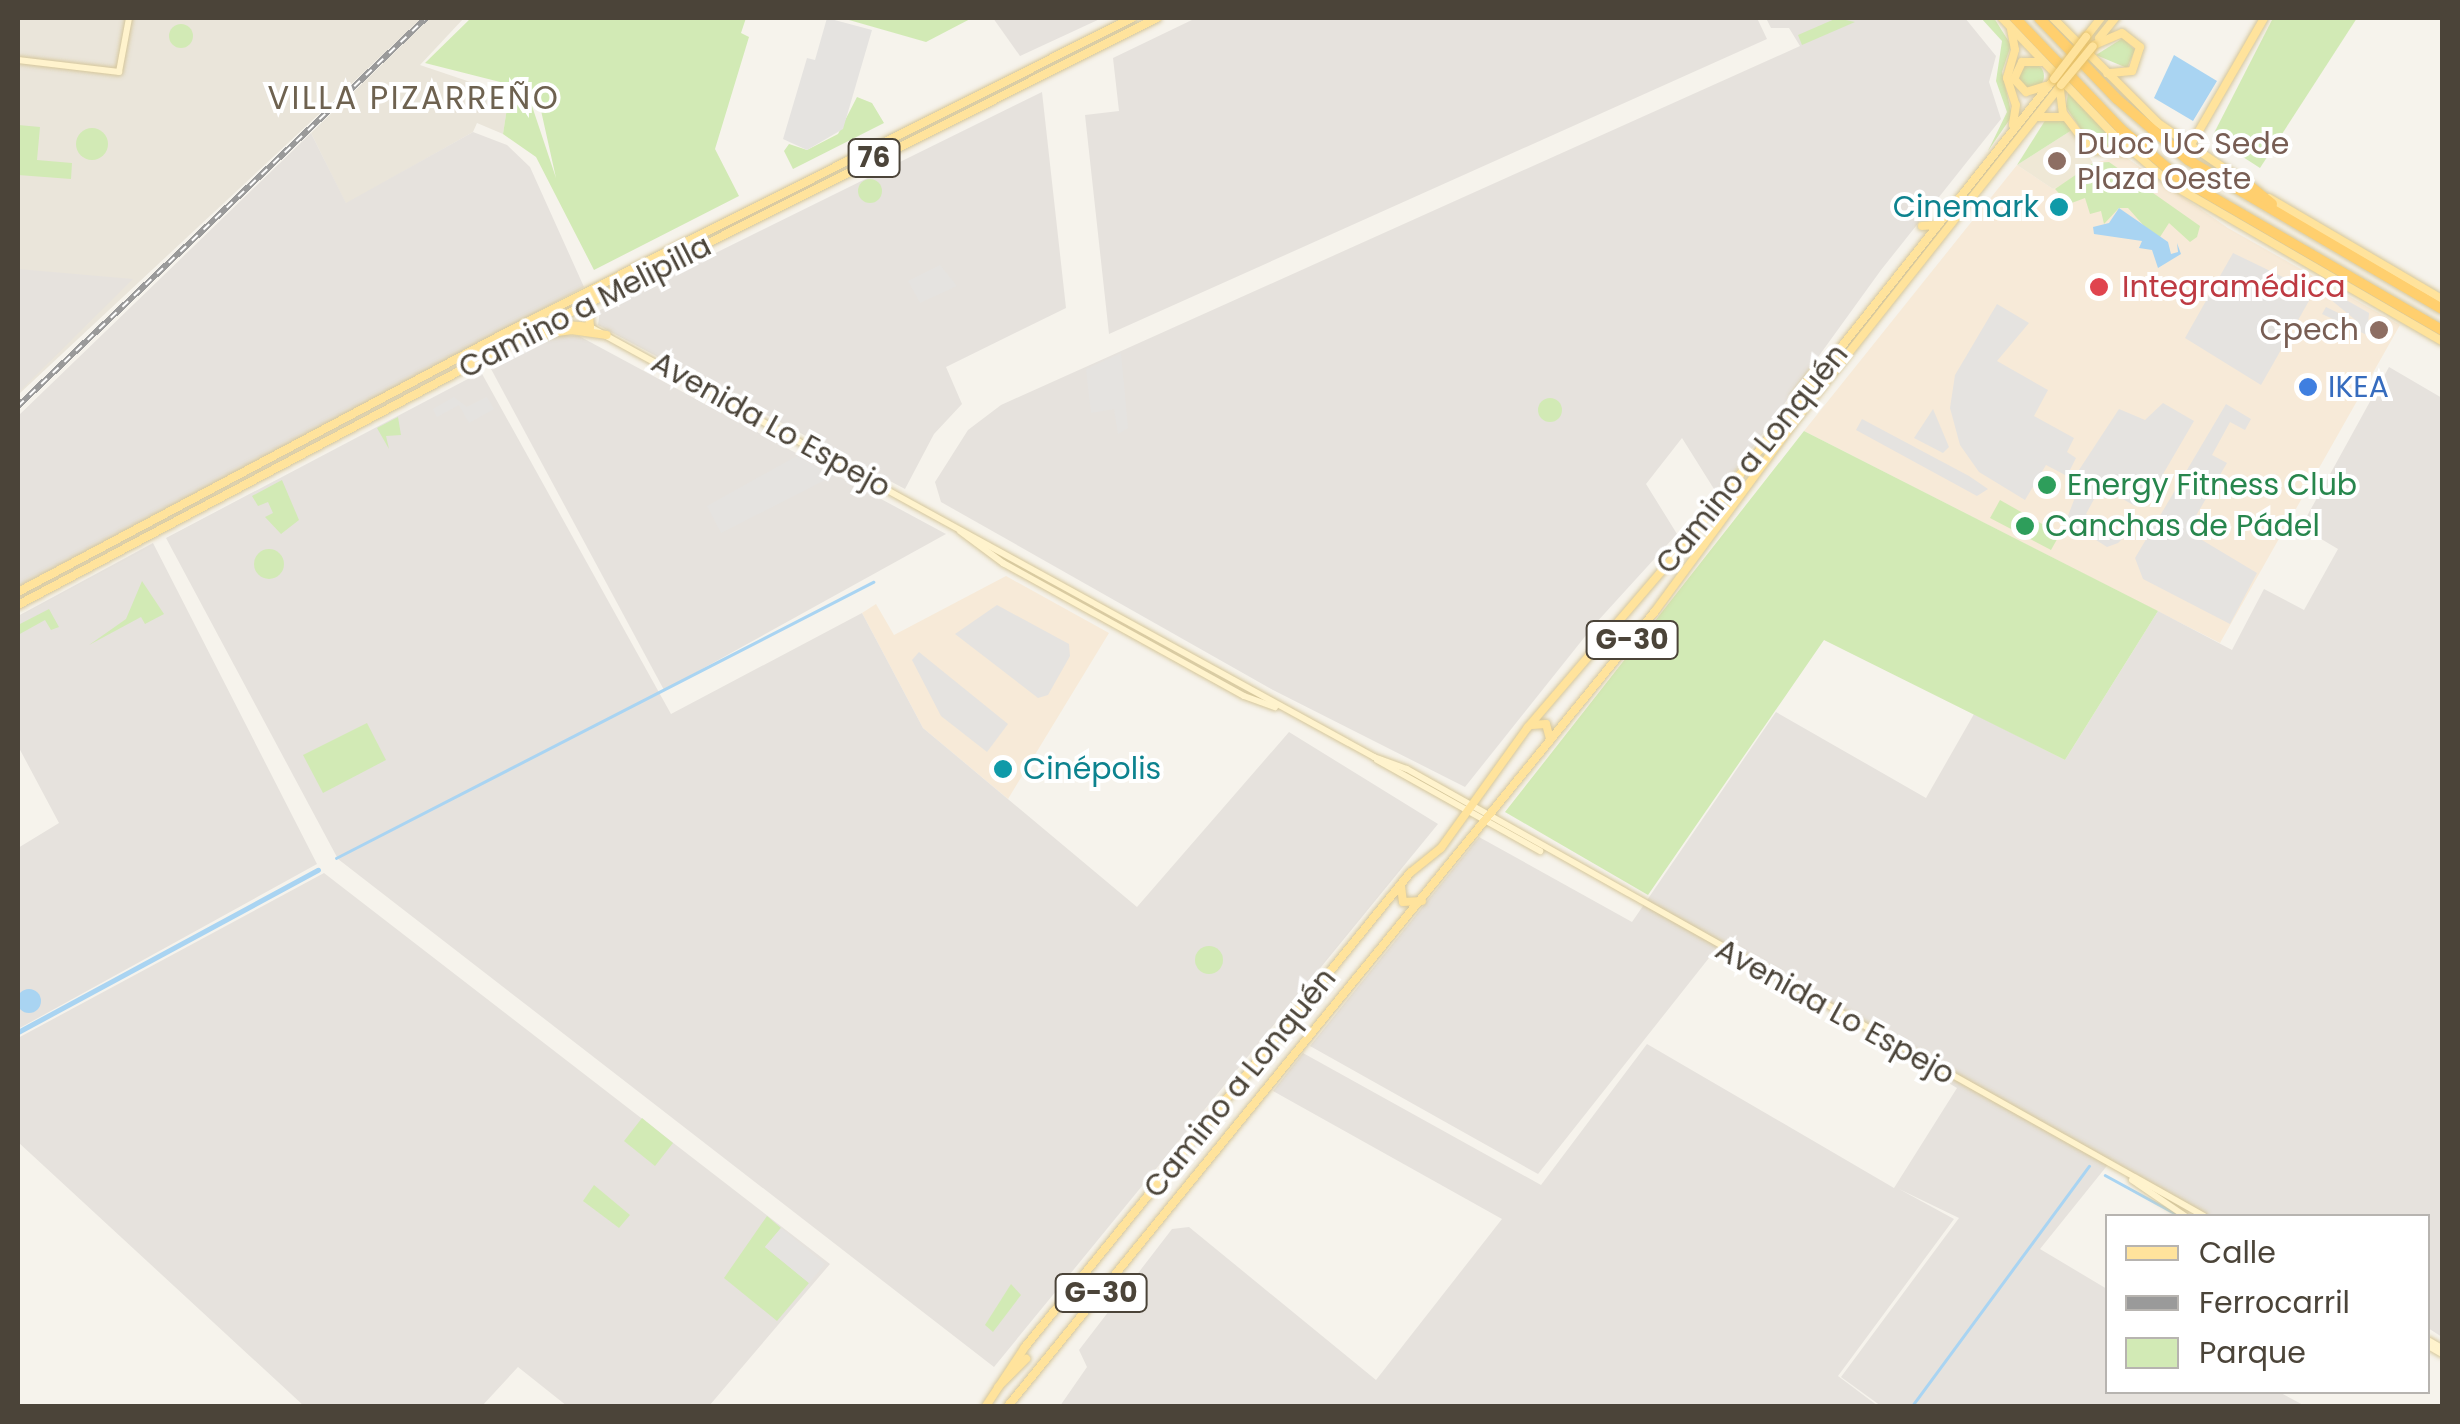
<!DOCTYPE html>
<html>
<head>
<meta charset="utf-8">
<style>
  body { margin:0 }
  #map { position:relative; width:2460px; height:1424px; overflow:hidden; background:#f6f3ec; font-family:Poppins,sans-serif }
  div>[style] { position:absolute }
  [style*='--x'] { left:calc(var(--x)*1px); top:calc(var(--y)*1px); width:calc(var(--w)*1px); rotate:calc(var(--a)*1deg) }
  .residential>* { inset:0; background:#eae5da }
  .commercial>* { inset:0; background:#f7ead8 }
  .industrial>* { inset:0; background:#e6e2dd }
  .education>* { inset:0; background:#efe8d6 }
  .green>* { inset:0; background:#d2eab5 }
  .round { border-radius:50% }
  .parking>* { inset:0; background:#e5e3e0 }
  .water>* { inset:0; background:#a9d4f2 }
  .stream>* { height:2.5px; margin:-1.25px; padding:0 1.25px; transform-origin:1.25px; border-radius:1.25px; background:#a9d4f2 }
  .canal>* { height:5px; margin:-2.5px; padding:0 2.5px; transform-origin:2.5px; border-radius:2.5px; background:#a9d4f2 }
  .roads { filter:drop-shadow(0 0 2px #d6c79b) drop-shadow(0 0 2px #d6c79b) }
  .secondary>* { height:6px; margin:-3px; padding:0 3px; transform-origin:3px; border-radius:3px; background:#fff3cd }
  .primary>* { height:8px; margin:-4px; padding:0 4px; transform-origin:4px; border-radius:4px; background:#ffe39c }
  .highway>* { height:10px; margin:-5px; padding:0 5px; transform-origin:5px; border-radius:5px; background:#ffcf6e }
  .rail>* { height:6px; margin-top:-3px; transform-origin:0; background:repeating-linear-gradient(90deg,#fff 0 8px,#9a9a9a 0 16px); box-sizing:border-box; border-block:2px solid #9a9a9a }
  .bridges { filter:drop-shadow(0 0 2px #e6c16a) drop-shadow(0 0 2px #e6c16a) }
  .primary-bridge>* { height:8px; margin:-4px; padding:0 4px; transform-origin:4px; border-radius:4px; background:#ffe39c }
  .dots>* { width:28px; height:28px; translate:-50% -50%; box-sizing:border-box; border:5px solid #fff; border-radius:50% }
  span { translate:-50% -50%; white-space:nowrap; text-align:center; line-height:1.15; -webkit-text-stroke:8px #fff; paint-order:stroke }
  .shield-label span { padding:2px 8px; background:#fff; border:2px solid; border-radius:8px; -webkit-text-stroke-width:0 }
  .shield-label { font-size:28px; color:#4b4439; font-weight:700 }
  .education-label { font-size:30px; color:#785e54 }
  .left { translate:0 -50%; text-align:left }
  .right { translate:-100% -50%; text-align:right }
  .culture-label { font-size:30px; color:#0d838f }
  .health-label { font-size:30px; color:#be3a42 }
  .street-label { font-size:30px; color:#4b4439 }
  .shop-label { font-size:30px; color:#366cbe }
  .leisure-label { font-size:30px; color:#27864d }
  .neighbourhood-label { font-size:32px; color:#6e6250; letter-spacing:2.5px }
  .frame { position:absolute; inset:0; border:20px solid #4b4439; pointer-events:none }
  .legend { position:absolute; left:2105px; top:1214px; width:325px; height:180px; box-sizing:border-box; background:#fff; border:2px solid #b7b4b0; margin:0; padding:12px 18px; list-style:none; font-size:30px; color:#4b4439 }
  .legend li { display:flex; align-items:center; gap:20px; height:50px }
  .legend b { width:50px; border:2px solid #b7b4b0 }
</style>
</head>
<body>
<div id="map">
  <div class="residential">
    <div style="clip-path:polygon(18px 18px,422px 18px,18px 395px)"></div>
    <div style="clip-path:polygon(430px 18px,464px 18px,420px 65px,509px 95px,503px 134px,477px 123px,473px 132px,346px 204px,311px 133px)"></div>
  </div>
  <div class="commercial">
    <div style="clip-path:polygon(2124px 156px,2228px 228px,2400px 325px,2220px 643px,1804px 431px,2017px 165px,2053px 189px,2093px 163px)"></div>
    <div style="clip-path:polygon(1006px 576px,1109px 633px,1008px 799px,923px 728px,862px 613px,876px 604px,894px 635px)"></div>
  </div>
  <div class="industrial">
    <div style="clip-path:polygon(993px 18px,1102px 18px,1020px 56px)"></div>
    <div style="clip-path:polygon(1196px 18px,1757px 18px,1767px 39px,1109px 334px,1085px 115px,1119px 111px,1113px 58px)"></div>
    <div style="clip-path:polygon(1766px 18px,1965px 18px,1996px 56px,1989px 82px,2001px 119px,1881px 270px,1725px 486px,1714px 489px,1682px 438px,1646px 484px,1677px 534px,1595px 624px,1465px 787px,1273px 690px,941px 502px,935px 482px,968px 430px,1001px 405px,1800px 46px,1789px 28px,1771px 28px)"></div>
    <div style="clip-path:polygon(1042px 92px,1066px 308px,946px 367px,962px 404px,934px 434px,905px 489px,598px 325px,600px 310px)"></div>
    <div style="clip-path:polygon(473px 132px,507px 145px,530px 167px,584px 287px,18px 587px,18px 416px,311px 133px,346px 203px)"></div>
    <div style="clip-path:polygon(18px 269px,133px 279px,18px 393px)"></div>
    <div style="clip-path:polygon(561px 335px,579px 336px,946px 534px,664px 690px,490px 367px)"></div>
    <div style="clip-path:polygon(2389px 367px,2442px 398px,2442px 1337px,2428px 1328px,2428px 1216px,2210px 1216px,2110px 1162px,2040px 1249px,2107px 1289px,2108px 1392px,2279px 1392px,2305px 1406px,1881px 1406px,1841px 1377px,1959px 1218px,1899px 1189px,1954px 1219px,1838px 1376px,1878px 1406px,1060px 1406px,1087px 1367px,1079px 1350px,1172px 1229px,1189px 1227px,1376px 1380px,1502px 1219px,1273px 1091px,1303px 1053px,1541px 1185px,1647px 1044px,1894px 1188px,1957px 1088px,1720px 944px,1538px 1174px,1310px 1046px,1479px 837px,1632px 922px,1776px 712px,1926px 798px,1974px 714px,2065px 760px,2158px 611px,2232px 650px,2264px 589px,2304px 610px,2338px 549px,2301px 527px)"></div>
    <div style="clip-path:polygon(481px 372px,671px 714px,862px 613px,923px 728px,1137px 907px,1289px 732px,1438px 824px,994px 1367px,338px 859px,166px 538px)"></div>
    <div style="clip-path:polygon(153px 543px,317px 864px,18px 1029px,18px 848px,59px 823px,18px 746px,18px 616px)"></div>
    <div style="clip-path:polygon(324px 873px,830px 1264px,709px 1406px,567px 1406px,518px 1367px,482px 1406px,304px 1406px,18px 1142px,18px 1038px)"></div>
  </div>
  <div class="education">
    <div style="clip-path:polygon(2072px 130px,2093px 163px,2082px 175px,2053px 189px,2017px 165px)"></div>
  </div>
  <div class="green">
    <div style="clip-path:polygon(471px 18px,746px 18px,741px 33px,749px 37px,715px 149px,739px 196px,594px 270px,536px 157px,503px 134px,509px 95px,531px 103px,556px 178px,540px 106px,520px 87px,425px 63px)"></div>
    <div style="clip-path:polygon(842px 18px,972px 18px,926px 42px)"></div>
    <div style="clip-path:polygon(1837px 18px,1855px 22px,1802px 45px,1798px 35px)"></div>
    <div style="clip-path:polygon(1981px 18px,1994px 18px,2011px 45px,2002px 72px,2012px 116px,1988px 151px,2007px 112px,1996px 81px,2002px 41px)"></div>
    <div style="clip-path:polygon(2273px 18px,2357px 18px,2260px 168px,2212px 137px)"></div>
    <div class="round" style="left:169px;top:24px;width:24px;height:24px"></div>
    <div style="clip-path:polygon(2123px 38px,2135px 50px,2127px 68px,2096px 55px)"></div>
    <div class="round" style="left:2018px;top:63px;width:26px;height:26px"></div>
    <div style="clip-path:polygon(2068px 93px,2109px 135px,2108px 148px,2090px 143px,2066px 107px)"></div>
    <div style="clip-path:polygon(857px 97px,872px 103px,884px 123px,793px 169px,784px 151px,789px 144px,807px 150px,838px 134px)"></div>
    <div style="clip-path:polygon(2062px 118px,2072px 130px,2017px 165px,2046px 119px)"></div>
    <div style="clip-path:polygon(18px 125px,40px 127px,37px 160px,72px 163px,71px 179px,18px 175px)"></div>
    <div class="round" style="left:76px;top:128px;width:32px;height:32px"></div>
    <div style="clip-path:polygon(2109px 162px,2200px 226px,2197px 237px,2190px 242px,2169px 223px,2160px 237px,2152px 235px,2128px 208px,2119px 208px,2104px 224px,2101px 211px,2090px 214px,2085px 198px,2069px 204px,2055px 189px,2093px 163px)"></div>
    <div class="round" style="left:858px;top:179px;width:24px;height:24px"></div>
    <div class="round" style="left:1538px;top:398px;width:24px;height:24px"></div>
    <div style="clip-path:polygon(398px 417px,401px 435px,386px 436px,389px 449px,377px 428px)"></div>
    <div style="clip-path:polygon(1804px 431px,2158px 611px,2065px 760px,1824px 640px,1648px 895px,1505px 812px)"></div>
    <div style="clip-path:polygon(282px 480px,299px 520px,281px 534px,265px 517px,273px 513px,268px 502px,258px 506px,252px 496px)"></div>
    <div style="clip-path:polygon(2000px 500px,2060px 534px,2051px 550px,1990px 518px)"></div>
    <div class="round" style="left:254px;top:549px;width:30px;height:30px"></div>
    <div style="clip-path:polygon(142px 581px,164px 614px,145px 624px,141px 617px,89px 645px,126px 619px)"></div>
    <div style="clip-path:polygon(49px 609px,59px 627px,51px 630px,45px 620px,18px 635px,18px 625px)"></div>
    <div style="clip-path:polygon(367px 723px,386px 760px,323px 793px,303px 755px)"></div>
    <div class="round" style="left:1195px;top:946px;width:28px;height:28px"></div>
    <div style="clip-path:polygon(642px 1118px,673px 1143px,655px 1166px,624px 1141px)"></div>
    <div style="clip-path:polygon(594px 1185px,630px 1215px,619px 1228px,583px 1201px)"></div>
    <div style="clip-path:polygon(767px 1216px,781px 1228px,765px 1247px,809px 1283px,777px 1321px,724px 1278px)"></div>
    <div style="clip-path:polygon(1011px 1284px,1021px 1295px,993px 1332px,985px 1325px)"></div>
  </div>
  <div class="parking">
    <div style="clip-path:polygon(827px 18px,872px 30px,843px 129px,807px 150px,783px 139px,807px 58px,815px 60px)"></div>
    <div style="clip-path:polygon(2233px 253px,2314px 292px,2261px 385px,2185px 338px)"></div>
    <div style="clip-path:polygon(940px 265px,957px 286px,920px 303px,908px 281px)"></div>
    <div style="clip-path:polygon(2334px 293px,2369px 313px,2367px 335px,2322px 314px,2326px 307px,2359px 323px,2330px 299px)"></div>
    <div style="clip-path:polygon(1997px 304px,2029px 323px,1997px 361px,2048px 390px,2034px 416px,2074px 438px,2067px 452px,2076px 458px,2067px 476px,2046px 465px,2025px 500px,1979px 472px,1960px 445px,1950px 408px,1955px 375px)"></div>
    <div style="clip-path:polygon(1121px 353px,1128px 428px,1118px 434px,1114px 409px,1091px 413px,1086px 369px)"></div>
    <div style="clip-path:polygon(454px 397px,467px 407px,487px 397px,494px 409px,469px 423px,459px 405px,437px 417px,433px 409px)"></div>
    <div style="clip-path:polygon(2163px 403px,2194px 421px,2145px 505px,2135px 506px,2077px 473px,2119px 409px,2145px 420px)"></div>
    <div style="clip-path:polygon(2226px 404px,2251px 419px,2245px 430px,2230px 422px,2212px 455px,2227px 463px,2187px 531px,2257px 573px,2230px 624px,2143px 579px,2135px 558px)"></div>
    <div style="clip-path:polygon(1933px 409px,1949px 447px,1943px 453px,1914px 438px)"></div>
    <div style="clip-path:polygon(1862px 419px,1969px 476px,1988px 489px,1977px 496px,1856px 430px)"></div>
    <div style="clip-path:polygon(797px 456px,833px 476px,721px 533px,707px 506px)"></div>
    <div style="clip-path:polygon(2082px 479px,2099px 490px,2086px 514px,2124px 537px,2118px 543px,2107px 547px,2066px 521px)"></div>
    <div style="clip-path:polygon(997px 605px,1069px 644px,1070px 656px,1048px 695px,1038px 698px,955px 634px)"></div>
    <div style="clip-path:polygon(919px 652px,1008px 724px,987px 752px,941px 716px,912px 660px)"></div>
    <div style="clip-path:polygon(781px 1228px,825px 1264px,809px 1283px,765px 1247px)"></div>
  </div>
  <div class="water">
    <div style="clip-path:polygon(2174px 55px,2217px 81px,2193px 121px,2154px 98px)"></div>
    <div style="clip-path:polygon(2119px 208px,2168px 242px,2171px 254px,2178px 252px,2177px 243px,2181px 254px,2158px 268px,2152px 250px,2139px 248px,2142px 241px,2094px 234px,2093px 227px,2109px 223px)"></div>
    <div class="round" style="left:17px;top:989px;width:24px;height:24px"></div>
  </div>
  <div class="stream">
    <div style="--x:336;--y:858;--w:604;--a:-27.2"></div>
    <div style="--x:2105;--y:1175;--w:85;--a:28.7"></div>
    <div style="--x:1912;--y:1406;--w:298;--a:-53.6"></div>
  </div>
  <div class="canal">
    <div style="--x:18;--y:1032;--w:341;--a:-28.4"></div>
  </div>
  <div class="roads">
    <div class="secondary">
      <div style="--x:18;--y:60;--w:102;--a:6.8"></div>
      <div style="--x:119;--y:72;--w:55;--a:-79.5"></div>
      <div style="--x:590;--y:327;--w:894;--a:28.74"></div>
      <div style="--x:1374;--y:757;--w:35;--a:20"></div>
      <div style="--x:1407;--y:769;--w:914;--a:29.29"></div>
      <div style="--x:960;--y:531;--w:54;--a:36.7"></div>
      <div style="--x:1003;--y:563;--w:275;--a:28.9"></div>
      <div style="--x:1244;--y:696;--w:33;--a:20"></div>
      <div style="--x:1377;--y:760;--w:187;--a:29.2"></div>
      <div style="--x:2132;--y:1180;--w:64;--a:34.2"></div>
      <div style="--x:2428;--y:1340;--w:16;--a:30"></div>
      <div style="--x:2428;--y:1346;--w:16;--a:30"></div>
    </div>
    <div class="primary">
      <div style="--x:2002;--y:18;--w:161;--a:46.3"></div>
      <div style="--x:2113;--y:134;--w:77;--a:40.8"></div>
      <div style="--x:2171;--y:184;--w:313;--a:30.1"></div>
      <div style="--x:2053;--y:18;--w:148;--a:45"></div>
      <div style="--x:2158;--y:123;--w:115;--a:34.4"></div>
      <div style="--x:2011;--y:29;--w:21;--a:79"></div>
      <div style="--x:2015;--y:50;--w:29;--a:106"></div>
      <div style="--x:2007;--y:78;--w:28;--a:72"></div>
      <div style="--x:2016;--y:105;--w:20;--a:99"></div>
      <div style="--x:2086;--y:37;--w:24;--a:-52"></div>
      <div style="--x:2099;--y:38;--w:26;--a:-51"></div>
      <div style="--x:2094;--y:45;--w:30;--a:-23"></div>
      <div style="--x:2122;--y:33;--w:23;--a:38"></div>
      <div style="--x:2140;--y:47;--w:25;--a:108"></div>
      <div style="--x:2132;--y:71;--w:25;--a:175"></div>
      <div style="--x:2042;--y:62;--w:20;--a:180"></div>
      <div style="--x:2022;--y:62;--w:19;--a:115"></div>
      <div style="--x:2014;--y:79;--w:18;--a:47"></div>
      <div style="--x:2026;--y:92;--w:21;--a:-17"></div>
      <div style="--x:2060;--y:90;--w:23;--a:83"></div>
      <div style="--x:2063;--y:113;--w:46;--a:52.9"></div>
      <div style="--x:2091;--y:150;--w:39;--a:3"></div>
      <div style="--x:2036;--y:117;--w:29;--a:0"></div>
      <div style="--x:2189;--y:148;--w:150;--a:-60"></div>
      <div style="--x:2269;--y:198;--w:200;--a:30.3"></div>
      <div style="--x:1922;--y:226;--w:16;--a:-4"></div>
      <div style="--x:551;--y:324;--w:39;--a:4"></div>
      <div style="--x:590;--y:327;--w:24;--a:-95"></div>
      <div style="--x:588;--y:303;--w:22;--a:-54"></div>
      <div style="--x:533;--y:335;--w:38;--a:-7"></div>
      <div style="--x:571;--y:330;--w:36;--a:8"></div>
      <div style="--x:1795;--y:398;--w:31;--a:-54"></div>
      <div style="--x:18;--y:592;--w:549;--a:-28.01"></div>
      <div style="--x:503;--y:334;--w:704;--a:-26.67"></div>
      <div style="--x:18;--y:605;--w:615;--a:-27.94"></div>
      <div style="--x:561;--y:317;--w:667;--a:-26.64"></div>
      <div style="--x:1532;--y:725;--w:14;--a:-4"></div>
      <div style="--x:1546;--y:724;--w:16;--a:75"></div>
      <div style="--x:1401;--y:886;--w:16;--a:83"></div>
      <div style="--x:1403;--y:902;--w:19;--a:-3"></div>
      <div style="--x:998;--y:1387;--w:40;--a:-45"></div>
      <div style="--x:986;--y:1406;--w:71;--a:-56.5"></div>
      <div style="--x:1025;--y:1347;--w:611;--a:-50.92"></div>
      <div style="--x:1410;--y:873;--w:40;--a:-39"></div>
      <div style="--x:1441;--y:848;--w:149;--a:-54.3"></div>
      <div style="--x:1528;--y:727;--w:246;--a:-49.4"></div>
      <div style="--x:1688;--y:540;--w:589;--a:-51.55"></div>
      <div style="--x:1008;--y:1406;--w:1026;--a:-50.85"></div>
      <div style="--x:1656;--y:610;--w:240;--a:-53.7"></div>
      <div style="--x:1798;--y:417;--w:424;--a:-51.6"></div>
    </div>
    <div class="highway">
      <div style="--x:2015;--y:18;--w:153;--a:46.3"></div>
      <div style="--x:2121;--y:129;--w:75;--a:40.1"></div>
      <div style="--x:2178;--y:177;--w:305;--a:30.1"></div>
      <div style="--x:2039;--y:18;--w:112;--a:46.1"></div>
      <div style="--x:2117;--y:99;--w:94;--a:40.7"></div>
      <div style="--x:2188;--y:160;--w:294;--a:30.4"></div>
      <div style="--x:2251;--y:187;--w:27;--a:39"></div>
    </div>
  </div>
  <div class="rail">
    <div style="--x:18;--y:406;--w:563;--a:-43.56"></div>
  </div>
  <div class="bridges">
    <div class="primary-bridge">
      <div style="--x:2054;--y:79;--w:53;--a:-52.7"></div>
      <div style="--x:2061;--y:85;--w:50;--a:-50.6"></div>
    </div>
  </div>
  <div class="dots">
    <div style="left:2057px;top:161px;background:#8d6e63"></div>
    <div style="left:2059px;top:207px;background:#0f9aa8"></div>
    <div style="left:2099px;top:287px;background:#e0444e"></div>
    <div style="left:2379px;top:330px;background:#8d6e63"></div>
    <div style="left:2308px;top:387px;background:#3f7fe0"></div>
    <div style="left:2047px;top:485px;background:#2e9e5b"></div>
    <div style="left:2025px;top:526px;background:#2e9e5b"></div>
    <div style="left:1003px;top:769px;background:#0f9aa8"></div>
  </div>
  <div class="shield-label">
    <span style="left:874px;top:158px">76</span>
    <span style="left:1632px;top:640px">G-30</span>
    <span style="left:1101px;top:1293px">G-30</span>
  </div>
  <div class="education-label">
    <span class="left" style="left:2077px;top:161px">Duoc UC Sede<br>Plaza Oeste</span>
    <span class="right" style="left:2359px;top:330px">Cpech</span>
  </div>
  <div class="culture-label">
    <span class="right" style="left:2039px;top:207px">Cinemark</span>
    <span class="left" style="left:1023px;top:769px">Cinépolis</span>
  </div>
  <div class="health-label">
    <span class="left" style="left:2122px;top:287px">Integramédica</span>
  </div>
  <div class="street-label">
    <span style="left:585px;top:307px;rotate:-27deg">Camino a Melipilla</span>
    <span style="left:771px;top:425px;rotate:29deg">Avenida Lo Espejo</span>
    <span style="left:1752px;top:459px;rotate:-51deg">Camino a Lonquén</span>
    <span style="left:1835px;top:1012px;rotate:29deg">Avenida Lo Espejo</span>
    <span style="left:1240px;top:1083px;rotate:-51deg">Camino a Lonquén</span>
  </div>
  <div class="shop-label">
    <span class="left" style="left:2328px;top:387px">IKEA</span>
  </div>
  <div class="leisure-label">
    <span class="left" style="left:2067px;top:485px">Energy Fitness Club</span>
    <span class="left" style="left:2045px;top:526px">Canchas de Pádel</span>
  </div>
  <div class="neighbourhood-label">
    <span style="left:414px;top:98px">VILLA PIZARREÑO</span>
  </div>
  <div class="frame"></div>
  <ul class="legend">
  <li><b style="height:12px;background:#ffe39c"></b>Calle</li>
  <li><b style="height:12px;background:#9a9a9a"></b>Ferrocarril</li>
  <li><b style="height:28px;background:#d2eab5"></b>Parque</li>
  </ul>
</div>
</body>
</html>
